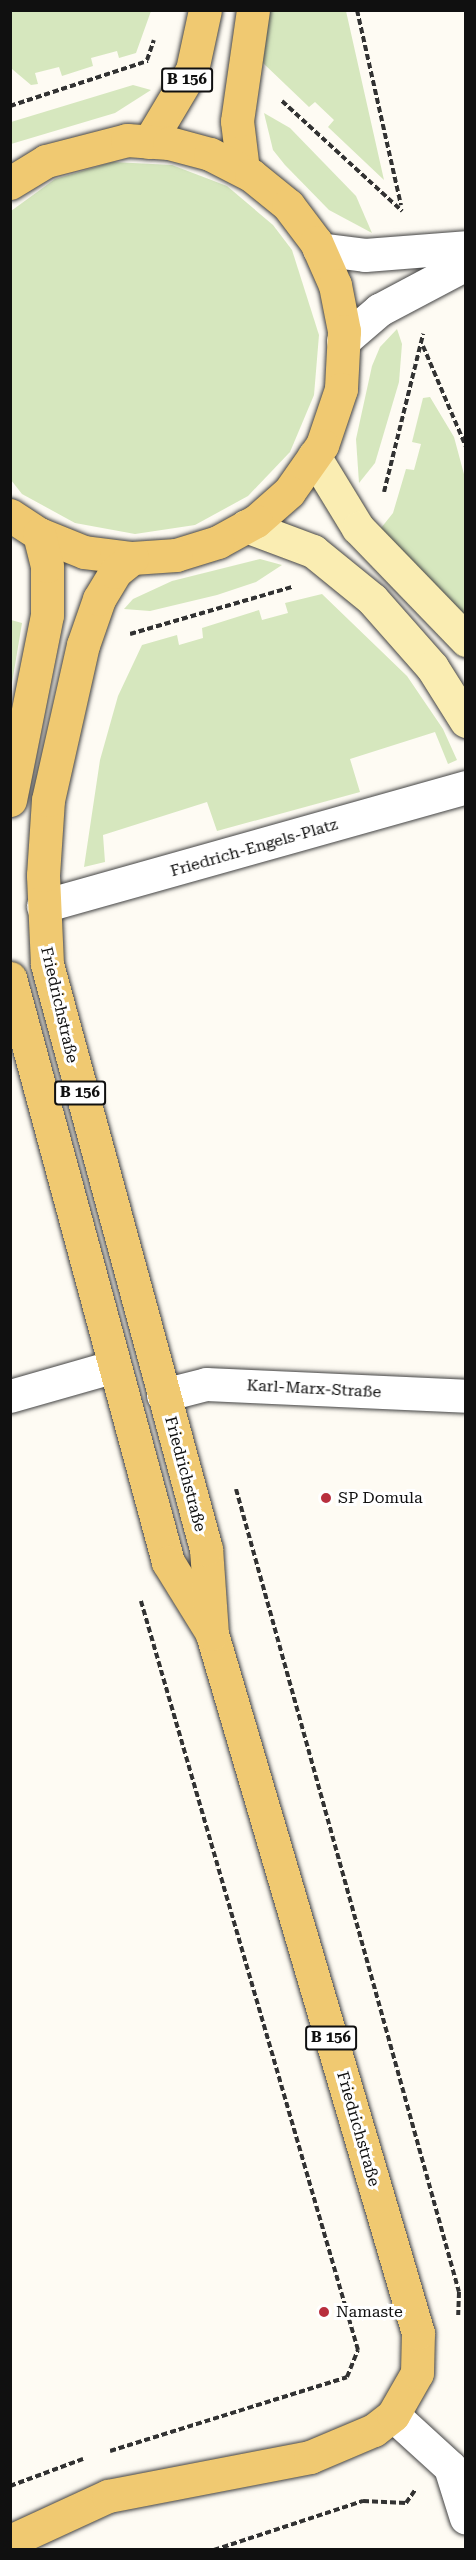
<!DOCTYPE html>
<html>
<head>
<meta charset="utf-8">
<style>
  body { margin:0 }
  #map { position:relative; width:476px; height:2560px; overflow:hidden; background:#fefbf3; font-family:"Roboto Serif",serif }
  div>[style] { position:absolute }
  [style*='--x'] { left:calc(var(--x)*1px); top:calc(var(--y)*1px); width:calc(var(--w)*1px); rotate:calc(var(--a)*1deg) }
  .green>* { inset:0; background:#d6e7be }
  .path>* { height:4px; margin-top:-2px; transform-origin:0; background:repeating-linear-gradient(90deg,#323232 0 6px,transparent 0 9px) }
  .roads { filter:drop-shadow(0 0 2px #434343) drop-shadow(0 0 2px #434343) }
  .street>* { height:33px; margin:-16.5px; padding:0 16.5px; transform-origin:16.5px; border-radius:16.5px; background:#fff }
  .secondary>* { height:33px; margin:-16.5px; padding:0 16.5px; transform-origin:16.5px; border-radius:16.5px; background:#faedb2 }
  .primary>* { height:33px; margin:-16.5px; padding:0 16.5px; transform-origin:16.5px; border-radius:16.5px; background:#f0c971 }
  .dots>* { width:16px; height:16px; translate:-50% -50%; box-sizing:border-box; border:3px solid #fff; border-radius:50% }
  span { translate:-50% -50%; white-space:nowrap; text-align:center; line-height:1.15; -webkit-text-stroke:6px #fff; paint-order:stroke }
  .shield-label span { padding:2px 4px; background:#fff; border:2px solid; border-radius:4px; -webkit-text-stroke-width:0 }
  .shield-label { font-size:15px; color:#101010; font-weight:700 }
  .street-label { font-size:16px; color:#101010 }
  .poi-label { font-size:16px; color:#101010 }
  .left { translate:0 -50%; text-align:left }
  .frame { position:absolute; inset:0; border:12px solid #101010; pointer-events:none }
</style>
</head>
<body>
<div id="map">
  <div class="green">
    <div style="clip-path:polygon(10px 11px,11px 10px,151px 11px,136px 53px,119px 58px,117px 51px,91px 58px,93px 66px,62px 76px,59px 67px,35px 73px,38px 84px,31px 85px,12px 69px)"></div>
    <div style="clip-path:polygon(270px 11px,346px 11px,384px 180px,328px 127px,334px 120px,315px 102px,309px 107px,263px 63px)"></div>
    <div style="clip-path:polygon(133px 85px,151px 90px,115px 113px,11px 144px,11px 122px)"></div>
    <div style="clip-path:polygon(264px 113px,290px 128px,356px 196px,372px 233px,329px 210px,285px 165px,273px 150px)"></div>
    <div style="clip-path:polygon(113px 162px,172px 165px,227px 186px,273px 225px,292px 250px,319px 335px,314px 395px,290px 452px,248px 496px,195px 525px,135px 534px,75px 523px,22px 494px,11px 480px,11px 211px,55px 179px)"></div>
    <div style="clip-path:polygon(397px 329px,402px 344px,399px 382px,375px 463px,359px 483px,356px 439px,372px 366px,380px 347px)"></div>
    <div style="clip-path:polygon(430px 397px,454px 437px,465px 478px,465px 615px,381px 528px,393px 513px,406px 469px,414px 470px,421px 444px,412px 442px,423px 398px)"></div>
    <div style="clip-path:polygon(260px 559px,282px 565px,256px 582px,217px 595px,150px 611px,124px 609px,133px 599px,172px 581px)"></div>
    <div style="clip-path:polygon(322px 594px,407px 676px,443px 729px,457px 760px,448px 764px,435px 732px,350px 759px,360px 792px,217px 831px,207px 802px,103px 835px,105px 862px,84px 867px,100px 760px,118px 696px,142px 645px,177px 635px,179px 645px,203px 638px,202px 628px,259px 610px,262px 620px,288px 613px,285px 603px)"></div>
    <div style="clip-path:polygon(11px 620px,22px 623px,11px 689px,10px 620px)"></div>
  </div>
  <div class="path">
    <div style="--x:357;--y:10;--w:200;--a:77.3"></div>
    <div style="--x:147;--y:60;--w:21;--a:-71"></div>
    <div style="--x:282;--y:101;--w:163;--a:42.5"></div>
    <div style="--x:10;--y:106;--w:145;--a:-18.1"></div>
    <div style="--x:423;--y:346;--w:110;--a:66.9"></div>
    <div style="--x:384;--y:492;--w:163;--a:-76.1"></div>
    <div style="--x:130;--y:634;--w:169;--a:-16.2"></div>
    <div style="--x:236;--y:1489;--w:833;--a:74.48"></div>
    <div style="--x:459;--y:2292;--w:23;--a:92"></div>
    <div style="--x:110;--y:2451;--w:248;--a:-17.3"></div>
    <div style="--x:347;--y:2377;--w:29;--a:-68"></div>
    <div style="--x:358;--y:2350;--w:780;--a:-106.16"></div>
    <div style="--x:10;--y:2486;--w:78;--a:-20.3"></div>
    <div style="--x:214;--y:2550;--w:157;--a:-18.2"></div>
    <div style="--x:363;--y:2501;--w:43;--a:2.7"></div>
    <div style="--x:406;--y:2503;--w:16;--a:-55"></div>
  </div>
  <div class="roads">
    <div class="street">
      <div style="--x:319;--y:249;--w:46;--a:7.4"></div>
      <div style="--x:365;--y:255;--w:101;--a:-4.5"></div>
      <div style="--x:343;--y:341;--w:48;--a:-40.7"></div>
      <div style="--x:379;--y:310;--w:98;--a:-27.9"></div>
      <div style="--x:43;--y:906;--w:439;--a:-15.7"></div>
      <div style="--x:163;--y:1395;--w:44;--a:-14.3"></div>
      <div style="--x:206;--y:1384;--w:260;--a:2.6"></div>
      <div style="--x:10;--y:1396;--w:106;--a:-15.9"></div>
      <div style="--x:393;--y:2415;--w:77;--a:42.4"></div>
      <div style="--x:450;--y:2467;--w:53;--a:72.6"></div>
    </div>
    <div class="secondary">
      <div style="--x:314;--y:456;--w:84;--a:58.6"></div>
      <div style="--x:358;--y:528;--w:156;--a:46"></div>
      <div style="--x:246;--y:526;--w:72;--a:20.5"></div>
      <div style="--x:313;--y:551;--w:76;--a:39.1"></div>
      <div style="--x:372;--y:599;--w:91;--a:48.6"></div>
      <div style="--x:432;--y:667;--w:64;--a:57.8"></div>
    </div>
    <div class="primary">
      <div style="--x:149;--y:142;--w:84;--a:-59.2"></div>
      <div style="--x:192;--y:70;--w:61;--a:-77.8"></div>
      <div style="--x:243;--y:170;--w:49;--a:-97"></div>
      <div style="--x:237;--y:121;--w:112;--a:-81.8"></div>
      <div style="--x:10;--y:183;--w:42;--a:-31.4"></div>
      <div style="--x:46;--y:161;--w:84;--a:-14.5"></div>
      <div style="--x:127;--y:140;--w:42;--a:4.1"></div>
      <div style="--x:169;--y:143;--w:42;--a:15"></div>
      <div style="--x:210;--y:154;--w:46;--a:27.1"></div>
      <div style="--x:251;--y:175;--w:48;--a:39"></div>
      <div style="--x:288;--y:205;--w:46;--a:52.9"></div>
      <div style="--x:316;--y:242;--w:47;--a:66.2"></div>
      <div style="--x:335;--y:285;--w:47;--a:78.9"></div>
      <div style="--x:344;--y:331;--w:58;--a:93"></div>
      <div style="--x:341;--y:389;--w:59;--a:108.7"></div>
      <div style="--x:322;--y:445;--w:57;--a:125.1"></div>
      <div style="--x:289;--y:492;--w:44;--a:138.7"></div>
      <div style="--x:256;--y:521;--w:43;--a:151.1"></div>
      <div style="--x:218;--y:542;--w:44;--a:162.8"></div>
      <div style="--x:176;--y:555;--w:44;--a:176.1"></div>
      <div style="--x:132;--y:558;--w:48;--a:-172.9"></div>
      <div style="--x:84;--y:552;--w:48;--a:-158.2"></div>
      <div style="--x:39;--y:534;--w:35;--a:-147"></div>
      <div style="--x:10;--y:800;--w:189;--a:-78.7"></div>
      <div style="--x:47;--y:615;--w:49;--a:-90"></div>
      <div style="--x:47;--y:566;--w:33;--a:-104"></div>
      <div style="--x:10;--y:978;--w:605;--a:74.86"></div>
      <div style="--x:168;--y:1562;--w:80;--a:58.3"></div>
      <div style="--x:10;--y:2541;--w:108;--a:-24.7"></div>
      <div style="--x:108;--y:2496;--w:206;--a:-10.9"></div>
      <div style="--x:310;--y:2457;--w:69;--a:-22.9"></div>
      <div style="--x:374;--y:2430;--w:24;--a:-38"></div>
      <div style="--x:393;--y:2415;--w:48;--a:-60.3"></div>
      <div style="--x:417;--y:2373;--w:40;--a:-88.6"></div>
      <div style="--x:418;--y:2333;--w:729;--a:-106.42"></div>
      <div style="--x:212;--y:1634;--w:85;--a:-94"></div>
      <div style="--x:206;--y:1549;--w:606;--a:-105.21"></div>
      <div style="--x:47;--y:964;--w:89;--a:-92.6"></div>
      <div style="--x:43;--y:875;--w:75;--a:-86.2"></div>
      <div style="--x:48;--y:800;--w:159;--a:-77.3"></div>
      <div style="--x:83;--y:645;--w:49;--a:-70.8"></div>
      <div style="--x:99;--y:599;--w:31;--a:-59"></div>
      <div style="--x:115;--y:572;--w:22;--a:-39"></div>
    </div>
  </div>
  <div class="dots">
    <div style="left:326px;top:1498px;background:#b82f3e"></div>
    <div style="left:324px;top:2312px;background:#b82f3e"></div>
  </div>
  <div class="shield-label">
    <span style="left:187px;top:80px">B 156</span>
    <span style="left:80px;top:1093px">B 156</span>
    <span style="left:331px;top:2038px">B 156</span>
  </div>
  <div class="street-label">
    <span style="left:254px;top:848px;rotate:-16deg">Friedrich-Engels-Platz</span>
    <span style="left:59px;top:1005px;rotate:77deg">Friedrichstraße</span>
    <span style="left:314px;top:1389px;rotate:3deg">Karl-Marx-Straße</span>
    <span style="left:185px;top:1474px;rotate:75deg">Friedrichstraße</span>
    <span style="left:358px;top:2129px;rotate:74deg">Friedrichstraße</span>
  </div>
  <div class="poi-label">
    <span class="left" style="left:338px;top:1498px">SP Domula</span>
    <span class="left" style="left:336px;top:2312px">Namaste</span>
  </div>
  <div class="frame"></div>
</div>
</body>
</html>
